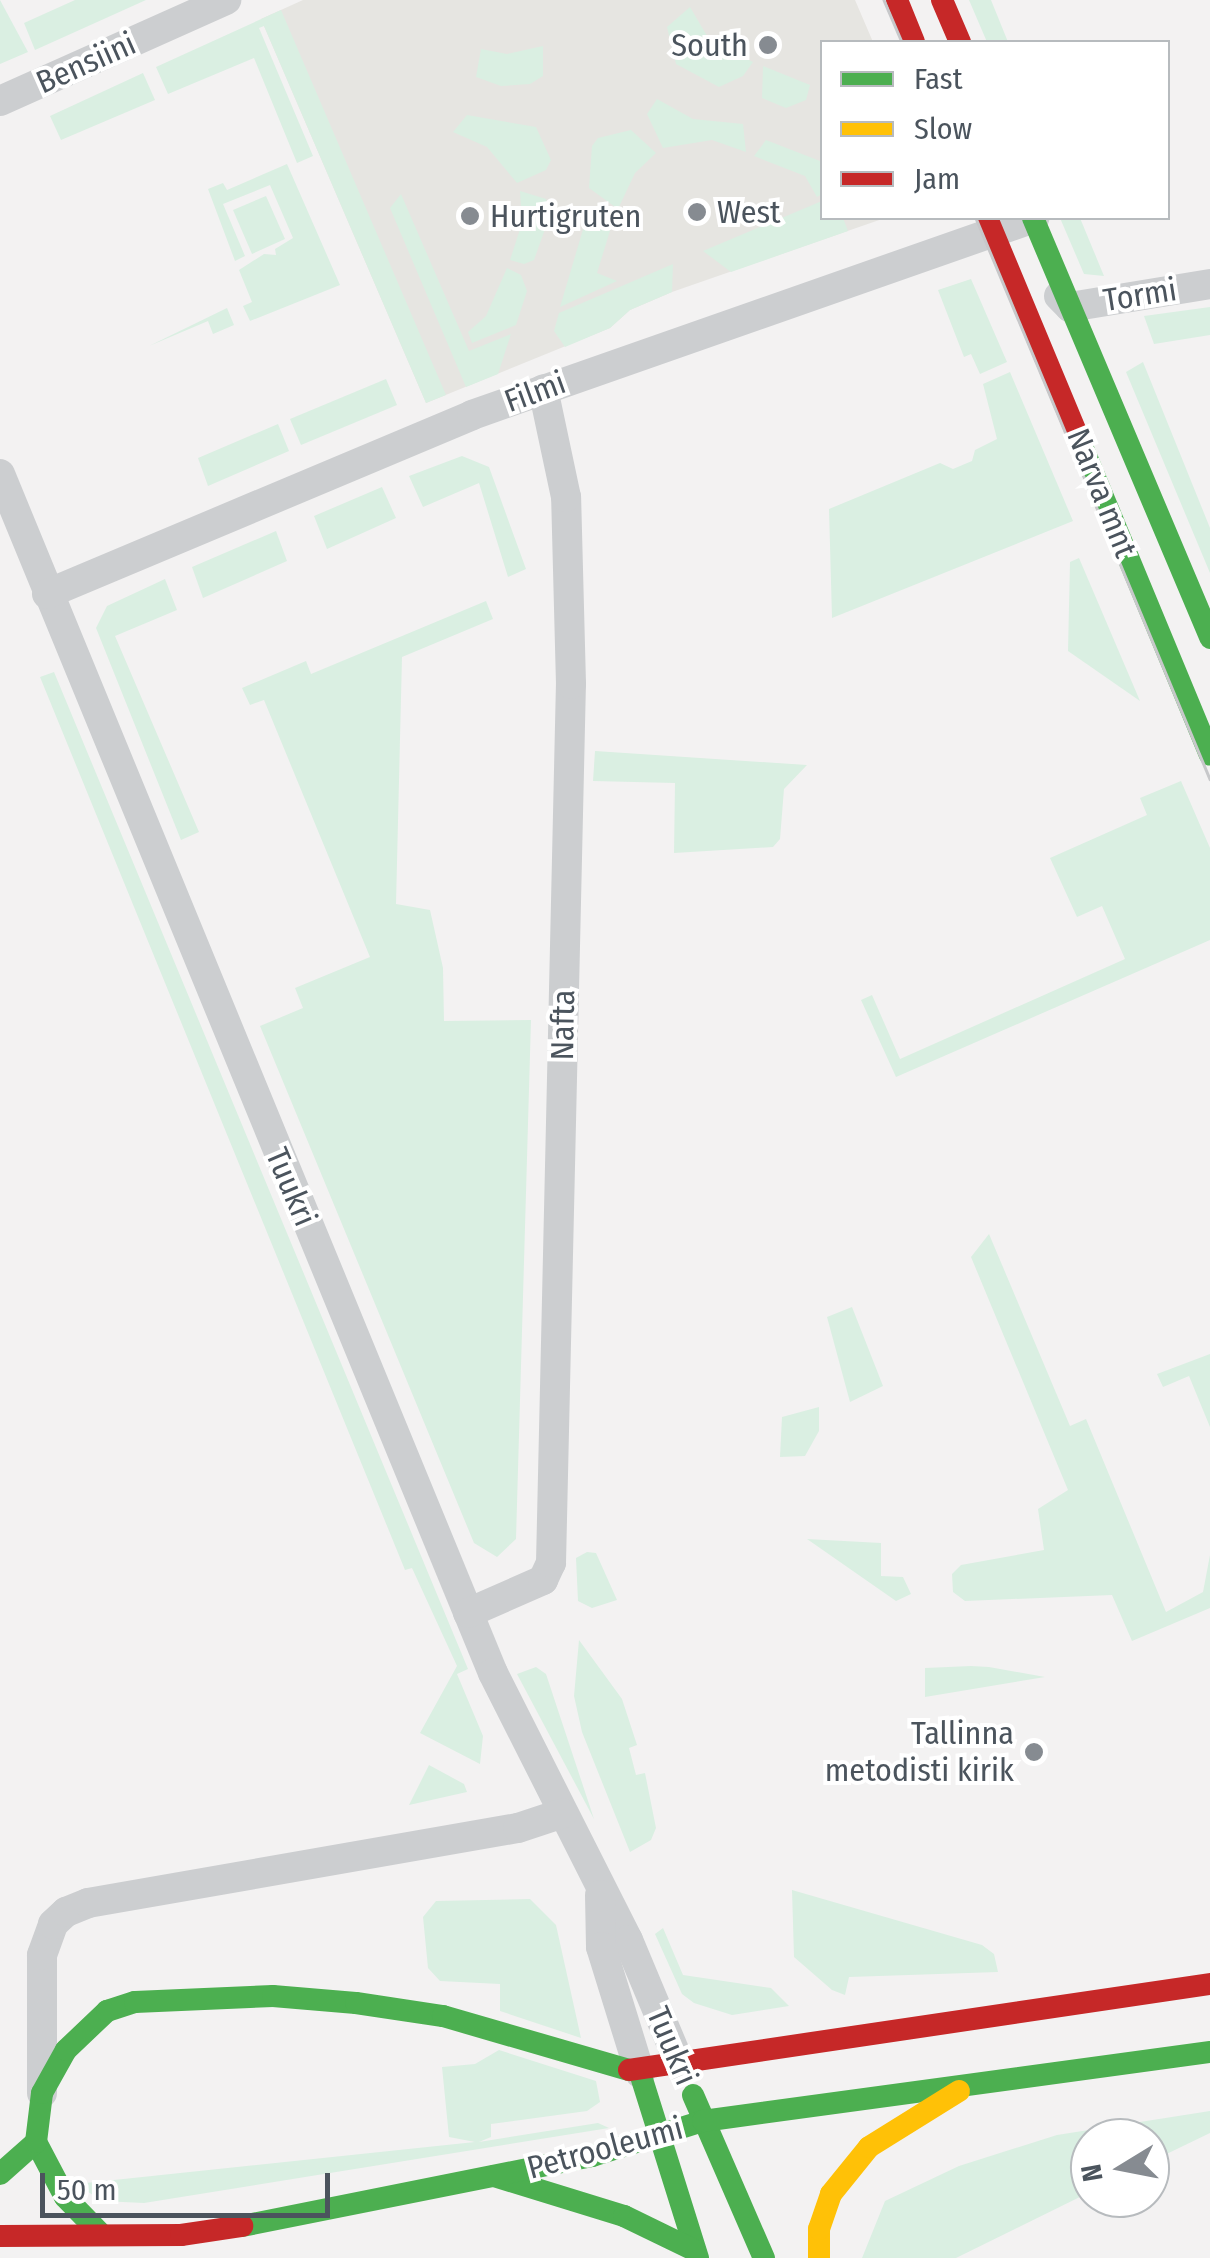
<!DOCTYPE html>
<html>
<head>
<meta charset="utf-8">
<style>
  body { margin:0 }
  #map { position:relative; width:1210px; height:2258px; overflow:hidden; background:#f3f2f2; font-family:"Fira Sans Condensed",sans-serif }
  div>[style] { position:absolute }
  [style*='--x'] { left:calc(var(--x)*1px); top:calc(var(--y)*1px); width:calc(var(--w)*1px); rotate:calc(var(--a)*1deg) }
  .commercial>* { inset:0; background:#e6e5e1 }
  .green>* { inset:0; background:#daefe2 }
  .street>* { height:30px; margin:-15px; padding:0 15px; transform-origin:15px; border-radius:15px; background:#ccced0 }
  .fast>* { height:22px; margin:-11px; padding:0 11px; transform-origin:11px; border-radius:11px; background:#4caf50 }
  .slow>* { height:22px; margin:-11px; padding:0 11px; transform-origin:11px; border-radius:11px; background:#ffc107 }
  .jam>* { height:22px; margin:-11px; padding:0 11px; transform-origin:11px; border-radius:11px; background:#c62828 }
  .tram>* { height:2.5px; margin:-1.25px; padding:0 1.25px; transform-origin:1.25px; border-radius:1.25px; background:#c7c8ca }
  .dots>* { width:28px; height:28px; translate:-50% -50%; box-sizing:border-box; border:5px solid #fff; border-radius:50% }
  span { translate:-50% -50%; white-space:nowrap; text-align:center; line-height:1.15; -webkit-text-stroke:8px #fff; paint-order:stroke }
  .poi-label { font-size:32px; color:#4b545d }
  .right { translate:-100% -50%; text-align:right }
  .left { translate:0 -50%; text-align:left }
  .street-label { font-size:32px; color:#4b545d }
  .legend { position:absolute; left:820px; top:40px; width:350px; height:180px; box-sizing:border-box; background:#fff; border:2px solid #b7bbbe; margin:0; padding:12px 18px; list-style:none; font-size:30px; color:#4b545d }
  .legend li { display:flex; align-items:center; gap:20px; height:50px }
  .legend b { width:50px; border:2px solid #b7bbbe }
  .north { position:absolute; left:1070px; top:2118px; width:100px; height:100px; box-sizing:border-box; background:#fff; border:2px solid #b7bbbe; border-radius:50%; rotate:260deg; font-size:28px; font-weight:700; line-height:40px; text-align:center; color:#4b545d }
  .north::after { content:''; display:block; margin:auto; width:35px; height:45px; background:#868b91; clip-path:polygon(50% 0,100% 100%,50% 72%,0 100%) }
  .scale { position:absolute; left:40px; top:2173px; width:290px; height:45px; box-sizing:border-box; border:5px solid #4b545d; border-top:0; padding-left:12px; font-size:30px; line-height:35px; white-space:nowrap; color:#4b545d; -webkit-text-stroke:8px #fff; paint-order:stroke }
</style>
</head>
<body>
<div id="map">
  <div class="commercial">
    <div style="clip-path:polygon(303px 0,855px 0,873px 42px,822px 42px,822px 218px,885px 218px,672px 292px,630px 310px,610px 328px,426px 403px,261px 19px)"></div>
  </div>
  <div class="green">
    <div style="clip-path:polygon(0 0,28px 52px,0 64px)"></div>
    <div style="clip-path:polygon(75px 0,146px 0,35px 50px,24px 23px)"></div>
    <div style="clip-path:polygon(969px 0,991px 0,1008px 42px,987px 42px)"></div>
    <div style="clip-path:polygon(690px 7px,710px 41px,753px 62px,743px 76px,719px 87px,676px 64px,667px 27px)"></div>
    <div style="clip-path:polygon(281px 10px,446px 395px,426px 403px,264px 26px,259px 28px,313px 156px,297px 163px,254px 58px,168px 94px,156px 67px)"></div>
    <div style="clip-path:polygon(543px 46px,543px 76px,530px 84px,501px 86px,476px 77px,481px 49px,507px 54px)"></div>
    <div style="clip-path:polygon(763px 66px,810px 85px,806px 100px,786px 108px,762px 98px)"></div>
    <div style="clip-path:polygon(143px 73px,155px 100px,61px 140px,50px 116px)"></div>
    <div style="clip-path:polygon(657px 99px,693px 119px,743px 124px,746px 152px,712px 140px,663px 148px,647px 114px)"></div>
    <div style="clip-path:polygon(467px 115px,536px 127px,551px 160px,546px 170px,517px 183px,487px 147px,453px 132px)"></div>
    <div style="clip-path:polygon(631px 130px,656px 153px,635px 173px,618px 209px,589px 188px,592px 146px,598px 138px)"></div>
    <div style="clip-path:polygon(766px 140px,820px 161px,822px 194px,817px 197px,805px 176px,754px 156px)"></div>
    <div style="clip-path:polygon(287px 164px,340px 285px,250px 321px,243px 306px,252px 302px,239px 270px,264px 254px,276px 255px,275px 249px,293px 238px,270px 185px,223px 204px,245px 256px,235px 261px,208px 189px,223px 183px,227px 190px)"></div>
    <div style="clip-path:polygon(520px 191px,546px 199px,550px 215px,534px 260px,524px 264px,510px 260px,522px 223px)"></div>
    <div style="clip-path:polygon(401px 194px,469px 351px,511px 334px,498px 374px,466px 387px,390px 208px)"></div>
    <div style="clip-path:polygon(266px 196px,285px 239px,252px 254px,233px 210px)"></div>
    <div style="clip-path:polygon(822px 201px,822px 218px,843px 218px,848px 231px,731px 272px,703px 251px)"></div>
    <div style="clip-path:polygon(1060px 218px,1080px 218px,1104px 276px,1084px 274px)"></div>
    <div style="clip-path:polygon(597px 220px,613px 221px,597px 273px,617px 281px,560px 307px,584px 226px)"></div>
    <div style="clip-path:polygon(673px 264px,672px 292px,630px 310px,610px 328px,565px 347px,554px 331px,559px 313px)"></div>
    <div style="clip-path:polygon(507px 268px,521px 275px,527px 291px,516px 325px,472px 343px,468px 332px,486px 316px)"></div>
    <div style="clip-path:polygon(971px 279px,1007px 362px,980px 374px,971px 354px,964px 357px,938px 290px)"></div>
    <div style="clip-path:polygon(1210px 307px,1210px 335px,1154px 344px,1144px 316px)"></div>
    <div style="clip-path:polygon(227px 308px,234px 325px,213px 334px,208px 321px,149px 346px)"></div>
    <div style="clip-path:polygon(1143px 362px,1210px 528px,1210px 573px,1126px 372px)"></div>
    <div style="clip-path:polygon(1010px 372px,1073px 521px,832px 618px,829px 509px,940px 463px,953px 469px,972px 461px,975px 450px,997px 439px,983px 384px)"></div>
    <div style="clip-path:polygon(386px 379px,397px 405px,301px 445px,290px 419px)"></div>
    <div style="clip-path:polygon(278px 424px,289px 451px,208px 486px,198px 458px)"></div>
    <div style="clip-path:polygon(462px 456px,489px 467px,526px 569px,508px 577px,479px 483px,423px 507px,409px 476px)"></div>
    <div style="clip-path:polygon(382px 487px,396px 518px,327px 549px,314px 516px)"></div>
    <div style="clip-path:polygon(276px 531px,287px 561px,203px 598px,192px 567px)"></div>
    <div style="clip-path:polygon(1079px 558px,1140px 701px,1068px 651px,1070px 562px)"></div>
    <div style="clip-path:polygon(165px 579px,177px 610px,115px 636px,199px 832px,181px 840px,96px 628px,107px 606px)"></div>
    <div style="clip-path:polygon(486px 601px,493px 619px,402px 657px,396px 904px,430px 910px,443px 968px,444px 1021px,531px 1020px,516px 1539px,497px 1557px,474px 1543px,260px 1026px,303px 1008px,295px 988px,370px 957px,264px 700px,250px 705px,242px 688px,306px 661px,311px 674px)"></div>
    <div style="clip-path:polygon(54px 672px,468px 1669px,457px 1674px,483px 1736px,480px 1764px,420px 1733px,457px 1666px,412px 1568px,405px 1570px,40px 677px)"></div>
    <div style="clip-path:polygon(595px 751px,807px 765px,784px 789px,780px 839px,773px 847px,674px 853px,675px 783px,593px 781px)"></div>
    <div style="clip-path:polygon(1181px 781px,1210px 848px,1210px 940px,896px 1077px,861px 1000px,872px 995px,900px 1059px,1125px 959px,1102px 906px,1077px 917px,1050px 858px,1147px 815px,1140px 798px)"></div>
    <div style="clip-path:polygon(989px 1234px,1070px 1426px,1086px 1419px,1166px 1612px,1203px 1592px,1210px 1555px,1210px 1608px,1132px 1641px,1112px 1595px,965px 1601px,953px 1592px,952px 1574px,961px 1565px,1044px 1550px,1038px 1509px,1068px 1490px,971px 1257px)"></div>
    <div style="clip-path:polygon(852px 1307px,883px 1386px,850px 1402px,827px 1317px)"></div>
    <div style="clip-path:polygon(1210px 1354px,1210px 1427px,1189px 1376px,1163px 1387px,1157px 1374px)"></div>
    <div style="clip-path:polygon(819px 1407px,819px 1431px,805px 1456px,780px 1457px,782px 1417px)"></div>
    <div style="clip-path:polygon(807px 1539px,881px 1543px,881px 1576px,903px 1577px,911px 1594px,896px 1601px)"></div>
    <div style="clip-path:polygon(587px 1552px,596px 1553px,617px 1600px,592px 1608px,578px 1601px,576px 1558px)"></div>
    <div style="clip-path:polygon(579px 1640px,622px 1699px,637px 1745px,629px 1748px,636px 1775px,645px 1773px,656px 1828px,651px 1840px,630px 1852px,582px 1732px,574px 1696px)"></div>
    <div style="clip-path:polygon(971px 1666px,989px 1667px,1045px 1677px,925px 1697px,925px 1668px)"></div>
    <div style="clip-path:polygon(536px 1667px,546px 1674px,594px 1819px,517px 1674px)"></div>
    <div style="clip-path:polygon(429px 1765px,464px 1784px,467px 1792px,409px 1805px)"></div>
    <div style="clip-path:polygon(792px 1890px,982px 1945px,994px 1954px,998px 1972px,849px 1977px,845px 1995px,832px 1990px,794px 1957px)"></div>
    <div style="clip-path:polygon(530px 1899px,556px 1925px,581px 2038px,500px 2011px,500px 1984px,440px 1981px,428px 1968px,423px 1917px,436px 1901px)"></div>
    <div style="clip-path:polygon(663px 1928px,683px 1975px,771px 1988px,789px 2006px,732px 2015px,694px 2003px,682px 1994px,655px 1934px)"></div>
    <div style="clip-path:polygon(499px 2050px,596px 2081px,600px 2102px,587px 2111px,491px 2124px,491px 2137px,479px 2142px,598px 2123px,609px 2128px,144px 2203px,102px 2201px,76px 2184px,475px 2142px,449px 2137px,442px 2067px,475px 2064px)"></div>
    <div style="clip-path:polygon(1210px 2111px,1210px 2133px,1150px 2162px,1150px 2138px,1090px 2138px,1090px 2192px,956px 2258px,862px 2258px,885px 2201px,959px 2166px,1057px 2135px)"></div>
  </div>
  <div class="street">
    <div style="--x:0;--y:101;--w:248;--a:-24.1"></div>
    <div style="--x:1059;--y:296;--w:16;--a:45"></div>
    <div style="--x:1070;--y:307;--w:142;--a:-9.3"></div>
    <div style="--x:0;--y:474;--w:1296;--a:67.65"></div>
    <div style="--x:493;--y:1673;--w:299;--a:63.2"></div>
    <div style="--x:628;--y:1940;--w:138;--a:67.3"></div>
    <div style="--x:47;--y:594;--w:461;--a:-22.8"></div>
    <div style="--x:472;--y:415;--w:596;--a:-19.32"></div>
    <div style="--x:468;--y:1613;--w:82;--a:-23.7"></div>
    <div style="--x:543;--y:1580;--w:19;--a:-65"></div>
    <div style="--x:551;--y:1563;--w:879;--a:-88.7"></div>
    <div style="--x:571;--y:684;--w:187;--a:-91.5"></div>
    <div style="--x:566;--y:497;--w:110;--a:-102"></div>
    <div style="--x:600;--y:1895;--w:52;--a:88.9"></div>
    <div style="--x:601;--y:1947;--w:132;--a:72.8"></div>
    <div style="--x:42;--y:2093;--w:138;--a:-90"></div>
    <div style="--x:42;--y:1955;--w:33;--a:-70"></div>
    <div style="--x:53;--y:1924;--w:18;--a:-43"></div>
    <div style="--x:66;--y:1912;--w:24;--a:-22"></div>
    <div style="--x:88;--y:1903;--w:436;--a:-9.9"></div>
    <div style="--x:518;--y:1828;--w:47;--a:-18.4"></div>
  </div>
  <div class="fast">
    <div style="--x:1033;--y:218;--w:456;--a:67.1"></div>
    <div style="--x:1077;--y:434;--w:347;--a:67.5"></div>
    <div style="--x:640;--y:2073;--w:194;--a:72.6"></div>
    <div style="--x:693;--y:2095;--w:178;--a:66.5"></div>
    <div style="--x:36;--y:2142;--w:62;--a:62.2"></div>
    <div style="--x:65;--y:2197;--w:53;--a:45.8"></div>
    <div style="--x:0;--y:2174;--w:48;--a:-41.6"></div>
    <div style="--x:36;--y:2142;--w:49;--a:-83"></div>
    <div style="--x:42;--y:2093;--w:49;--a:-60.8"></div>
    <div style="--x:66;--y:2050;--w:57;--a:-43.6"></div>
    <div style="--x:107;--y:2011;--w:29;--a:-18"></div>
    <div style="--x:135;--y:2002;--w:138;--a:-2.5"></div>
    <div style="--x:273;--y:1996;--w:83;--a:4.8"></div>
    <div style="--x:356;--y:2003;--w:88;--a:8.5"></div>
    <div style="--x:443;--y:2016;--w:194;--a:16.2"></div>
    <div style="--x:494;--y:2176;--w:136;--a:17.1"></div>
    <div style="--x:624;--y:2216;--w:78;--a:25.9"></div>
    <div style="--x:242;--y:2226;--w:357;--a:-11.3"></div>
    <div style="--x:592;--y:2156;--w:116;--a:-17.5"></div>
    <div style="--x:703;--y:2121;--w:512;--a:-7.75"></div>
  </div>
  <div class="slow">
    <div style="--x:819;--y:2258;--w:29;--a:-90"></div>
    <div style="--x:819;--y:2229;--w:37;--a:-71"></div>
    <div style="--x:831;--y:2194;--w:60;--a:-51"></div>
    <div style="--x:869;--y:2147;--w:106;--a:-31.9"></div>
  </div>
  <div class="jam">
    <div style="--x:897;--y:0;--w:45;--a:68"></div>
    <div style="--x:942;--y:0;--w:46;--a:66.8"></div>
    <div style="--x:987;--y:218;--w:234;--a:67.4"></div>
    <div style="--x:629;--y:2070;--w:587;--a:-8.42"></div>
    <div style="--x:0;--y:2236;--w:181;--a:-0.3"></div>
    <div style="--x:181;--y:2235;--w:62;--a:-8.4"></div>
  </div>
  <div class="tram">
    <div style="--x:884;--y:0;--w:46;--a:66.8"></div>
    <div style="--x:976;--y:218;--w:608;--a:67.36"></div>
  </div>
  <div class="dots">
    <div style="left:768px;top:45px;background:#868b91"></div>
    <div style="left:697px;top:212px;background:#868b91"></div>
    <div style="left:470px;top:216px;background:#868b91"></div>
    <div style="left:1034px;top:1752px;background:#868b91"></div>
  </div>
  <div class="poi-label">
    <span class="right" style="left:748px;top:45px">South</span>
    <span class="left" style="left:717px;top:212px">West</span>
    <span class="left" style="left:490px;top:216px">Hurtigruten</span>
    <span class="right" style="left:1014px;top:1752px">Tallinna<br>metodisti kirik</span>
  </div>
  <div class="street-label">
    <span style="left:86px;top:63px;rotate:-24deg">Bensiini</span>
    <span style="left:1140px;top:295px;rotate:-9deg">Tormi</span>
    <span style="left:535px;top:392px;rotate:-20deg">Filmi</span>
    <span style="left:1102px;top:493px;rotate:68deg">Narva mnt</span>
    <span style="left:563px;top:1025px;rotate:-89deg">Nafta</span>
    <span style="left:291px;top:1187px;rotate:67deg">Tuukri</span>
    <span style="left:672px;top:2046px;rotate:67deg">Tuukri</span>
    <span style="left:605px;top:2148px;rotate:-15deg">Petrooleumi</span>
  </div>
  <ul class="legend">
  <li><b style="height:12px;background:#4caf50"></b>Fast</li>
  <li><b style="height:12px;background:#ffc107"></b>Slow</li>
  <li><b style="height:12px;background:#c62828"></b>Jam</li>
  </ul>
  <div class="north">N</div>
  <div class="scale">50 m</div>
</div>
</body>
</html>
